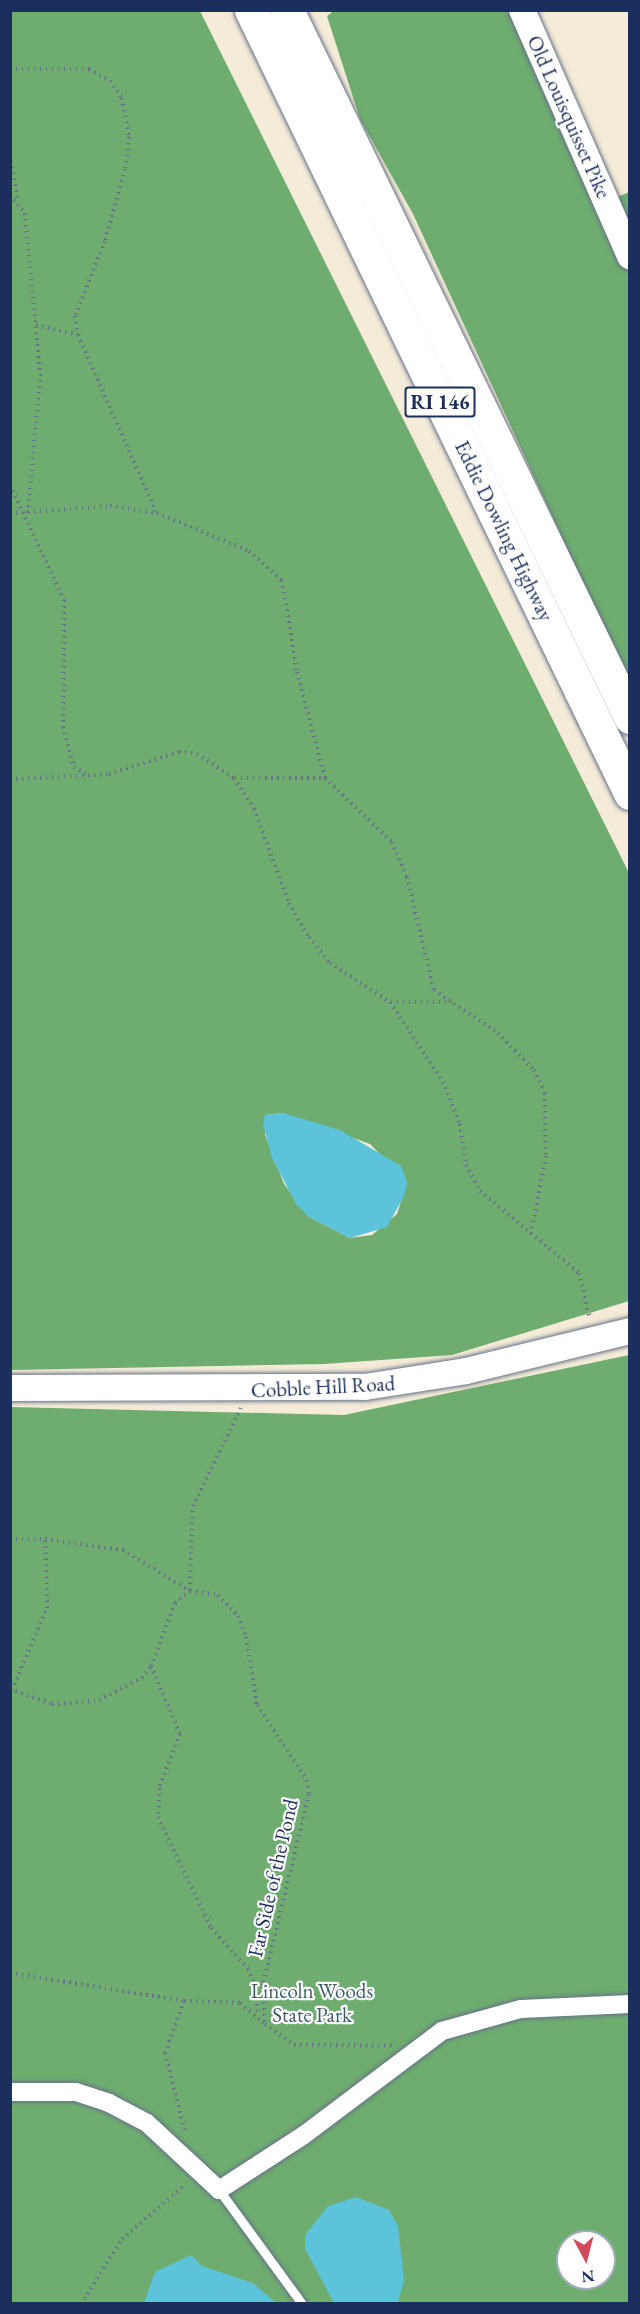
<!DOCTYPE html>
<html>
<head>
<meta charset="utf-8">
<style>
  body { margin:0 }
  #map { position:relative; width:640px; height:2314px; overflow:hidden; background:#f4ecd8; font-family:"EB Garamond",serif }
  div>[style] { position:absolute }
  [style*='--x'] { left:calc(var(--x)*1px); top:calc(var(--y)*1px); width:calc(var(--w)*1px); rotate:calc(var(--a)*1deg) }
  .forest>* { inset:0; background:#6ead6f }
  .water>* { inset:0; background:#5dc3da }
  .path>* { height:4px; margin-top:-2px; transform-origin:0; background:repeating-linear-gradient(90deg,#677189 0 1.5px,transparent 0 6px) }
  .roads { filter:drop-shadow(0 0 2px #677189) drop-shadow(0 0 2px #677189) }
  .lane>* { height:9px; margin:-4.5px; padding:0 4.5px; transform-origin:4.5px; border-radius:4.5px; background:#fff }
  .street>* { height:18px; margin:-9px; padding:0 9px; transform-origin:9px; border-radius:9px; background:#fff }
  .secondary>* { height:26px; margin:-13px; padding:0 13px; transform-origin:13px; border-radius:13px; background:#fff }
  .highway>* { height:33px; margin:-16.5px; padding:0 16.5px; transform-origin:16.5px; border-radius:16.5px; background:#fff }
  span { translate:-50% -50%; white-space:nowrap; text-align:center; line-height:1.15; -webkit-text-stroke:4.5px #fff; paint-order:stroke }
  .shield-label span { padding:2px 4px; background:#fff; border:2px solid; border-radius:4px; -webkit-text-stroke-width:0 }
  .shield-label { font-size:20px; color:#1b2f5e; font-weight:700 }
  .street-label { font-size:21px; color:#1b2f5e }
  .park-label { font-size:21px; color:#3c5d68 }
  .frame { position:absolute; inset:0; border:12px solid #1b2f5e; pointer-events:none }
  .north { position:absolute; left:556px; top:2230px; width:60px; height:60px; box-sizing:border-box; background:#fff; border:2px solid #a4acbf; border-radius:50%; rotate:173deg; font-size:16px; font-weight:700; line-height:24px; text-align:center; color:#1b2f5e }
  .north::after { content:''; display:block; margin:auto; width:21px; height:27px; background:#d1495b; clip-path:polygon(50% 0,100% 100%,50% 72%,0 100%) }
</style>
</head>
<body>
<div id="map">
  <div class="forest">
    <div style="clip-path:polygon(335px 10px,521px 11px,608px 201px,629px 192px,629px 683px,413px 214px,360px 119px,327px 16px)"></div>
    <div style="clip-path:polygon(evenodd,11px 11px,200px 11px,629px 873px,629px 1301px,452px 1355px,324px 1364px,11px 1370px,11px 11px,283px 1113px,370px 1144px,407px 1182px,397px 1214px,372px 1235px,350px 1238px,309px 1217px,284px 1184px,265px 1135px,265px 1115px,283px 1113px)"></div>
    <div style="clip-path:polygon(evenodd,629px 1355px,629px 2303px,11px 2304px,11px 1407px,344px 1415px,629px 1355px,568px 2242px,604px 2242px,604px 2278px,568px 2278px,568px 2242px)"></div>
  </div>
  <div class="water">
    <div style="clip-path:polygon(283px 1113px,340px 1130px,401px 1166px,407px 1182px,404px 1196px,387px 1227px,350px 1238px,309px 1217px,296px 1204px,272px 1158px,263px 1125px,265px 1115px)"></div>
    <div style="clip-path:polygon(356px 2197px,389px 2210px,398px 2226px,404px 2280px,398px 2303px,334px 2303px,305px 2249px,305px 2235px,328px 2206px)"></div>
    <div style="clip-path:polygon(191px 2255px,202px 2266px,253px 2283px,276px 2303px,144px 2303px,155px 2272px)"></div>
  </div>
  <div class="path">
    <div style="--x:10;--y:69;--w:79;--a:0"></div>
    <div style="--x:89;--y:69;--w:24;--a:30"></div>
    <div style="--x:110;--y:81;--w:21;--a:55"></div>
    <div style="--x:122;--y:98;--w:40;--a:80"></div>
    <div style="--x:129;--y:137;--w:32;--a:97"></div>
    <div style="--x:125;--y:169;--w:75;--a:105.5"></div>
    <div style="--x:105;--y:241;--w:81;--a:111.8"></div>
    <div style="--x:75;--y:316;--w:19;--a:81"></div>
    <div style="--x:78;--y:335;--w:193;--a:66.2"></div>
    <div style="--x:10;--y:155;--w:43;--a:80.5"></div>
    <div style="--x:10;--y:195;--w:23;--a:50"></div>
    <div style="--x:25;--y:213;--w:162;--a:84.7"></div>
    <div style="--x:40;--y:374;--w:143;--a:94.8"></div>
    <div style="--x:36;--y:325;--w:43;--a:13.4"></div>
    <div style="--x:10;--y:485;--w:127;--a:64.8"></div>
    <div style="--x:64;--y:600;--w:127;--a:90.5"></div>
    <div style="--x:63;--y:727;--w:41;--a:74.6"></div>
    <div style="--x:74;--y:767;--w:16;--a:30"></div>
    <div style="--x:88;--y:775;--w:21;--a:-3"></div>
    <div style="--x:109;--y:774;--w:73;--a:-17.4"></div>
    <div style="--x:179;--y:752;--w:18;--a:6"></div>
    <div style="--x:197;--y:754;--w:44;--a:33"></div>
    <div style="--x:234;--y:778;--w:37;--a:57"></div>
    <div style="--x:254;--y:809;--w:100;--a:69.6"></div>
    <div style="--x:289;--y:903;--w:39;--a:60"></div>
    <div style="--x:309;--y:937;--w:33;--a:51"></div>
    <div style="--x:330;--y:963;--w:72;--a:33"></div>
    <div style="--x:390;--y:1002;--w:96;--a:56.5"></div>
    <div style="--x:443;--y:1082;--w:45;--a:68"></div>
    <div style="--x:460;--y:1124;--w:41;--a:81.7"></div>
    <div style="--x:466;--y:1165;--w:30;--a:62"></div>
    <div style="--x:480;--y:1191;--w:129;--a:39.6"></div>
    <div style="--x:579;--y:1273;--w:47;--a:76.6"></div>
    <div style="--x:10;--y:513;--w:100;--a:-4"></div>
    <div style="--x:110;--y:506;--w:48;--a:8.5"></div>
    <div style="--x:157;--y:513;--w:100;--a:22.4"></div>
    <div style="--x:249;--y:551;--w:44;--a:41.3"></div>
    <div style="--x:282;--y:580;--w:93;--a:80.7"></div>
    <div style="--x:297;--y:672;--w:110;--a:75.2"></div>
    <div style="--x:325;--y:778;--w:93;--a:43.7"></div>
    <div style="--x:392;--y:842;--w:38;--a:67"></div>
    <div style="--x:407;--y:877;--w:116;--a:76.6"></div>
    <div style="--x:434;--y:990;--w:77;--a:33.9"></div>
    <div style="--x:498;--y:1033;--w:52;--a:45.8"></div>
    <div style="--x:534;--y:1070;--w:25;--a:64"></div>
    <div style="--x:545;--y:1093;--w:63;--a:89.1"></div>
    <div style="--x:546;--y:1156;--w:78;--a:101"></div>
    <div style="--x:235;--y:778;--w:90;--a:0"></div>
    <div style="--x:10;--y:779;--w:78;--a:-2.9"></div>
    <div style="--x:391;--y:1002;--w:61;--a:0"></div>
    <div style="--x:10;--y:1539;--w:35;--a:0"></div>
    <div style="--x:190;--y:1590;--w:84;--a:-88"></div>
    <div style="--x:193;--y:1506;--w:109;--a:-63.9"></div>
    <div style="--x:151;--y:1666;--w:74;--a:66.9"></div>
    <div style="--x:180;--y:1734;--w:58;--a:111.3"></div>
    <div style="--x:159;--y:1788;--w:29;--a:92"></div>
    <div style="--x:158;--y:1817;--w:123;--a:64.5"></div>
    <div style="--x:211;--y:1928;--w:55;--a:47.9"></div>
    <div style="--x:248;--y:1969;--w:19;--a:65"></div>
    <div style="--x:256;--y:1986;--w:29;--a:86"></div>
    <div style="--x:10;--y:1689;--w:45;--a:19.7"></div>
    <div style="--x:52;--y:1704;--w:47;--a:-4.9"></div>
    <div style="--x:99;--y:1700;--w:48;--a:-27.1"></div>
    <div style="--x:142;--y:1678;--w:15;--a:-53"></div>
    <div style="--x:151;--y:1666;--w:67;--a:-69.1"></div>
    <div style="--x:175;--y:1603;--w:19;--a:-39"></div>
    <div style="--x:190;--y:1591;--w:28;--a:8"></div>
    <div style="--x:218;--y:1595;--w:29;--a:46"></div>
    <div style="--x:238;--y:1616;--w:22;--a:69"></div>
    <div style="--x:246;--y:1637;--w:69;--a:80.8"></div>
    <div style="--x:257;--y:1705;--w:90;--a:56.3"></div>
    <div style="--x:307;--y:1780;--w:14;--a:82"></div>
    <div style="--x:309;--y:1794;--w:195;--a:103.6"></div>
    <div style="--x:263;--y:1984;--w:40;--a:87.1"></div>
    <div style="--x:265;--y:2024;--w:36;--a:36"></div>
    <div style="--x:294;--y:2045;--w:99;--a:0.6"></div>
    <div style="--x:12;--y:1690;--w:89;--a:-66.9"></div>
    <div style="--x:47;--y:1608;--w:69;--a:-91.7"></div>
    <div style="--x:45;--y:1539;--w:79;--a:8"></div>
    <div style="--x:123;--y:1550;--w:79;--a:31.5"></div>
    <div style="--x:10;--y:1973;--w:176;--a:9.1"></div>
    <div style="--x:184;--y:2001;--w:56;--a:2"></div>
    <div style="--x:240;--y:2003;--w:31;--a:40"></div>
    <div style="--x:184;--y:2001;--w:55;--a:110.1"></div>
    <div style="--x:165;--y:2053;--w:81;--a:75.8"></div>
    <div style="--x:81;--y:2304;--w:77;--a:-57.8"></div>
    <div style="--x:122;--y:2239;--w:84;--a:-40.7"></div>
  </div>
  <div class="roads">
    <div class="lane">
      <div style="--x:219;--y:2190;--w:141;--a:53.9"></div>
    </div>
    <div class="street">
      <div style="--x:10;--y:2092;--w:66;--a:0"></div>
      <div style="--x:76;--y:2092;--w:35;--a:18"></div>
      <div style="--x:109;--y:2103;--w:43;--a:27.8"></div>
      <div style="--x:147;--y:2123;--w:98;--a:42.9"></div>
      <div style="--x:219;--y:2190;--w:101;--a:-32.9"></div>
      <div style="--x:304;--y:2135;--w:173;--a:-37"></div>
      <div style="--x:442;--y:2031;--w:82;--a:-15.6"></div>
      <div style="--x:521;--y:2009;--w:109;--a:-2.6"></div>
    </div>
    <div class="secondary">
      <div style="--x:522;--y:10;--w:269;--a:66.3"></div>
      <div style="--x:10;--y:1388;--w:355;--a:-0.2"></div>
      <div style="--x:365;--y:1387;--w:102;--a:-9"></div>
      <div style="--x:466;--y:1371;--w:169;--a:-13.7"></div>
    </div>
    <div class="highway">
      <div style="--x:251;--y:10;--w:870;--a:64.17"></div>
      <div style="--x:287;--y:10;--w:786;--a:64.12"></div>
    </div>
  </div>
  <div class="shield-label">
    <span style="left:440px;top:402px">RI 146</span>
  </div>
  <div class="street-label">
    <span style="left:569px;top:117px;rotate:66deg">Old Louisquisset Pike</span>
    <span style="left:504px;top:531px;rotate:64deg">Eddie Dowling Highway</span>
    <span style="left:323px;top:1387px;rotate:-3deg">Cobble Hill Road</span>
    <span style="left:273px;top:1878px;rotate:-77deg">Far Side of the Pond</span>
  </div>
  <div class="park-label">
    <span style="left:312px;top:2003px">Lincoln Woods<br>State Park</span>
  </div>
  <div class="frame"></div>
  <div class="north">N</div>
</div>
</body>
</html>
